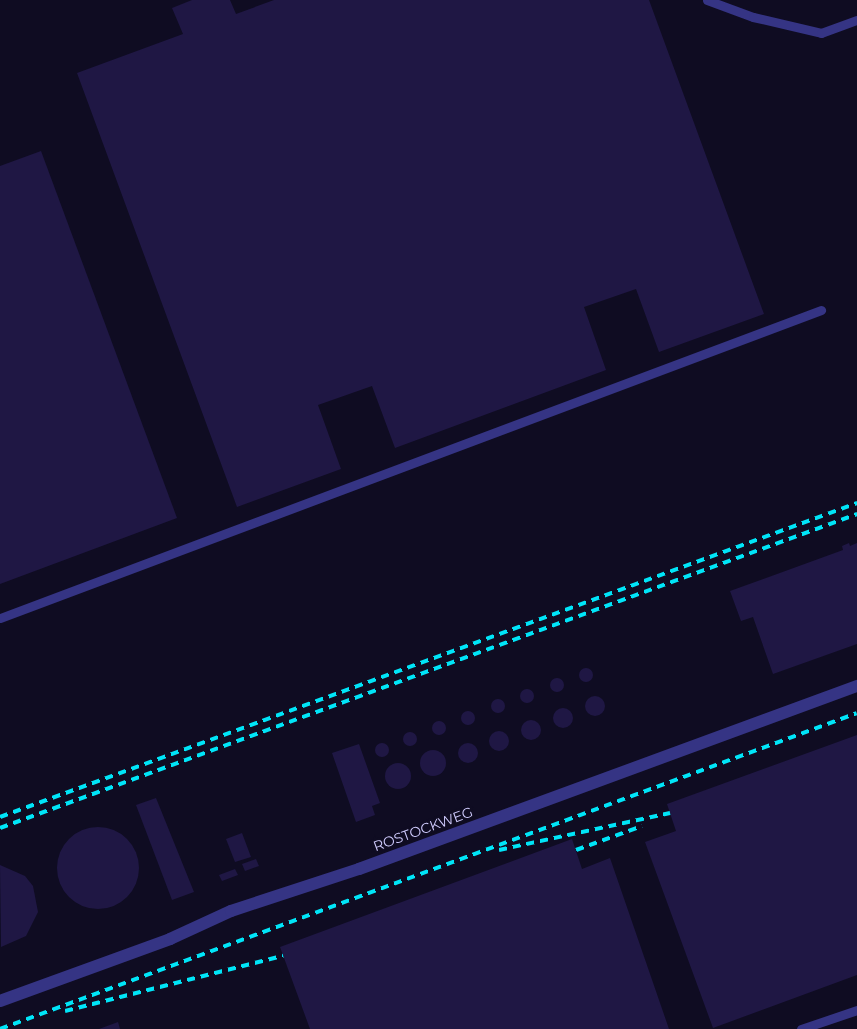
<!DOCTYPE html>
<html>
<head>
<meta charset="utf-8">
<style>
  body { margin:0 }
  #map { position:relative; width:857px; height:1029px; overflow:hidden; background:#0f0c22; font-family:Montserrat,sans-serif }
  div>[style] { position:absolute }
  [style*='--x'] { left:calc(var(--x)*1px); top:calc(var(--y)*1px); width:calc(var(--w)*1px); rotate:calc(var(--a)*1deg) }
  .building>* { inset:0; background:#1f1744 }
  .round { border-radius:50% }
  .lane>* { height:9px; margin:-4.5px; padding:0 4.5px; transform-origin:4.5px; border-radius:4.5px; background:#353484 }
  .street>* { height:12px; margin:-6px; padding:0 6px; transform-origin:6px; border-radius:6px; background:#353484 }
  .rail>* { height:4px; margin-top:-2px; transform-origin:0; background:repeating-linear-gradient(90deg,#00e5f8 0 8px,transparent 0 14px) }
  span { translate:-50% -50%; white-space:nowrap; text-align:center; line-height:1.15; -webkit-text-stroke:5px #0f0c22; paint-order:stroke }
  .street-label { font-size:14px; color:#d1cdff }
</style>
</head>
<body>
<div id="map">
  <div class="building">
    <div style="clip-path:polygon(192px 0,230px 0,236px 14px,274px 0,649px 0,764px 314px,659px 352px,636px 289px,584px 307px,606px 370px,395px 448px,372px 386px,318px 405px,341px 469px,237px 507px,77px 73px,183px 34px,172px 8px)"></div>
    <div style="clip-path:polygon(41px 151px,177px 518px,0 584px,0 166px)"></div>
    <div style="clip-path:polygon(849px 543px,850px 546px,857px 543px,857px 644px,773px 674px,753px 617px,741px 621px,730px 591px,843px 550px,842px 546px)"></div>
    <div class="round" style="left:579px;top:668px;width:14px;height:14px"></div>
    <div class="round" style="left:550px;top:678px;width:14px;height:14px"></div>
    <div class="round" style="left:520px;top:689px;width:14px;height:14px"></div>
    <div class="round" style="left:585px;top:696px;width:20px;height:20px"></div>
    <div class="round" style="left:491px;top:699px;width:14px;height:14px"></div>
    <div class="round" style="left:553px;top:708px;width:20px;height:20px"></div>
    <div class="round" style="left:461px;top:711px;width:14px;height:14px"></div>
    <div class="round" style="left:521px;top:720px;width:20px;height:20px"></div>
    <div class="round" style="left:432px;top:721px;width:14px;height:14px"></div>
    <div class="round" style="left:489px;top:731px;width:20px;height:20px"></div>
    <div class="round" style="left:403px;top:732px;width:14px;height:14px"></div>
    <div style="clip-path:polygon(857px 735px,857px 975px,713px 1028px,645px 842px,676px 831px,667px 804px)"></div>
    <div class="round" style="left:458px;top:743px;width:20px;height:20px"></div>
    <div class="round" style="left:375px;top:743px;width:14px;height:14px"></div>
    <div style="clip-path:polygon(359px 744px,380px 803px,372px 806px,375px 815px,356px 822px,332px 753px)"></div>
    <div class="round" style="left:420px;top:750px;width:26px;height:26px"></div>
    <div class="round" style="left:385px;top:763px;width:26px;height:26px"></div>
    <div style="clip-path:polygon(156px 798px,194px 892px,172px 900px,136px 805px)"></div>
    <div class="round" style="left:57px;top:827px;width:82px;height:82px"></div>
    <div style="clip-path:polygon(242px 833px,251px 857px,235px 862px,226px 839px)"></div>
    <div style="clip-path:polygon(572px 839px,582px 869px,610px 858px,669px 1029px,310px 1029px,280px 947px)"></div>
    <div style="clip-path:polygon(256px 859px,259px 866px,245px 871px,242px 864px)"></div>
    <div style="clip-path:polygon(0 865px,25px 876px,33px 886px,38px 912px,26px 936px,1px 947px)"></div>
    <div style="clip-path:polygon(235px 869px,238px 875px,222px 881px,219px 875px)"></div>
    <div style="clip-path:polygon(118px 1022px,120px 1029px,99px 1029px)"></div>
  </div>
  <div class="lane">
    <div style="--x:707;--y:0;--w:49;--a:20.3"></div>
    <div style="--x:753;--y:17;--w:70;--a:13.2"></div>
    <div style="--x:821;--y:33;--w:38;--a:-20"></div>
    <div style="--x:0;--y:618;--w:877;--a:-20.56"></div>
    <div style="--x:801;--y:1029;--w:59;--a:-18.7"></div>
  </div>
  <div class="street">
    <div style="--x:0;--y:1001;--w:181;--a:-20"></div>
    <div style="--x:170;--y:939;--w:67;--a:-24.7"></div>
    <div style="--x:231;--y:911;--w:135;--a:-18.2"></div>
    <div style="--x:359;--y:869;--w:531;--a:-20.18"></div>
  </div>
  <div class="rail">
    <div style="--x:0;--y:817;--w:913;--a:-20.12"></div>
    <div style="--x:0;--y:828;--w:913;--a:-20.12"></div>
    <div style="--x:499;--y:850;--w:175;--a:-12.2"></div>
    <div style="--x:576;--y:850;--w:70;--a:-20"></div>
    <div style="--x:65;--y:1011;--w:225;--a:-14.2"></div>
    <div style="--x:0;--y:1029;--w:913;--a:-20.24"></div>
  </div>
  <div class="street-label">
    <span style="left:423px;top:829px;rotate:-20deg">ROSTOCKWEG</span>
  </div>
</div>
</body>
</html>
